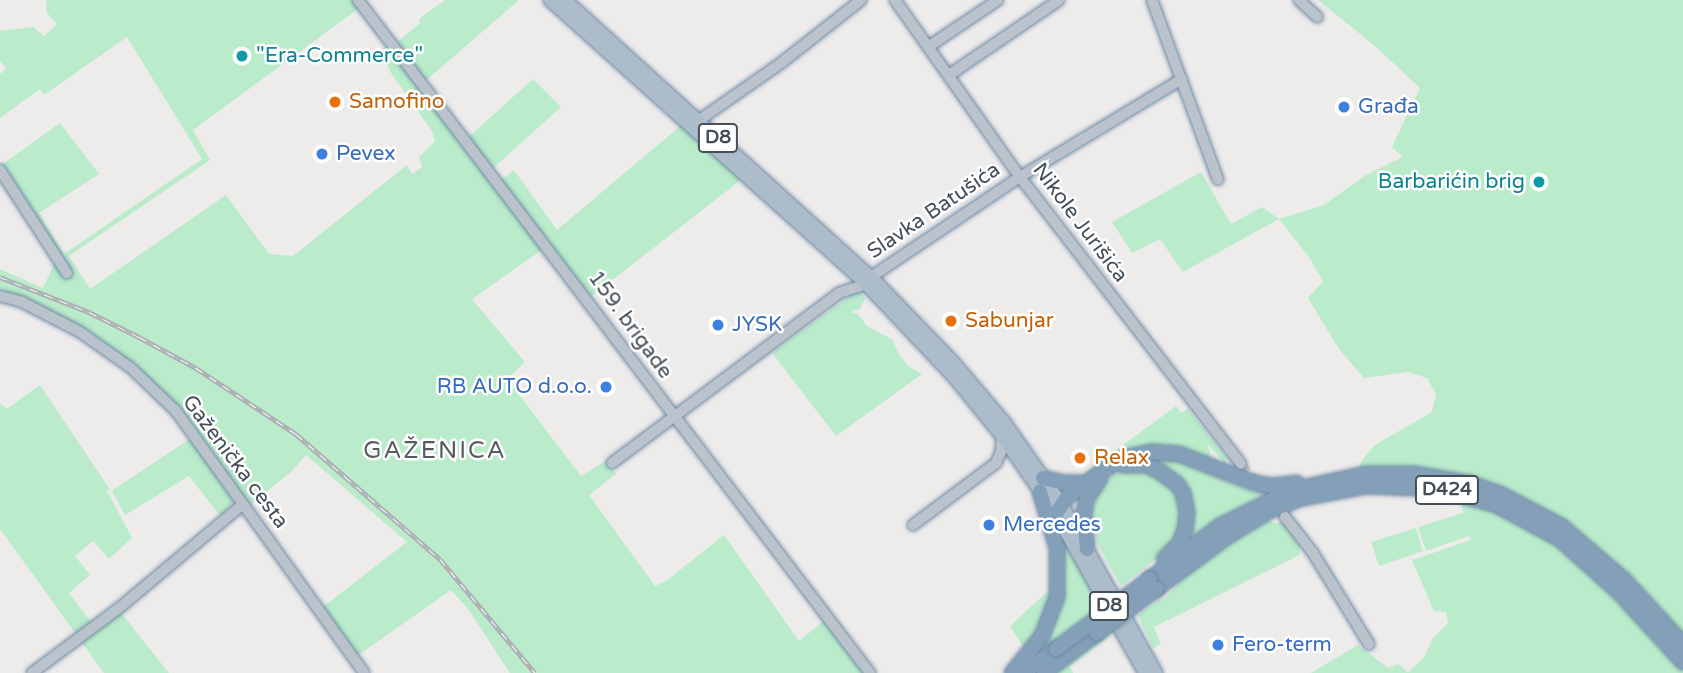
<!DOCTYPE html>
<html>
<head>
<meta charset="utf-8">
<style>
  body { margin:0 }
  #map { position:relative; width:1683px; height:673px; overflow:hidden; background:#eeebeb; font-family:"Varela Round",sans-serif }
  div>[style] { position:absolute }
  [style*='--x'] { left:calc(var(--x)*1px); top:calc(var(--y)*1px); width:calc(var(--w)*1px); rotate:calc(var(--a)*1deg) }
  .green>* { inset:0; background:#baeccb }
  .minor-tunnel>* { height:10px; margin-top:-5px; transform-origin:0; background:repeating-linear-gradient(90deg,#ccccce 0 10px,transparent 0 15px) }
  .roads { filter:drop-shadow(0 0 2px #708ba5) drop-shadow(0 0 2px #708ba5) }
  .minor>* { height:10px; margin:-5px; padding:0 5px; transform-origin:5px; border-radius:5px; background:#bac3cb }
  .major>* { height:12px; margin:-6px; padding:0 6px; transform-origin:6px; border-radius:6px; background:#acbcca }
  .highway>* { height:14px; margin:-7px; padding:0 7px; transform-origin:7px; border-radius:7px; background:#84a0b9 }
  .rail>* { height:5px; margin-top:-2.5px; transform-origin:0; background:repeating-linear-gradient(90deg,#fff 0 8px,#aeb1b6 0 16px); box-sizing:border-box; border-block:2px solid #aeb1b6 }
  .bridges { filter:drop-shadow(0 0 2px #708ba5) drop-shadow(0 0 2px #708ba5) }
  .highway-bridge>* { height:14px; margin:-7px; padding:0 7px; transform-origin:7px; border-radius:7px; background:#84a0b9 }
  .dots>* { width:19px; height:19px; translate:-50% -50%; box-sizing:border-box; border:4px solid #fff; border-radius:50% }
  span { translate:-50% -50%; white-space:nowrap; text-align:center; line-height:1.15; -webkit-text-stroke:5px #fff; paint-order:stroke }
  .shield-label span { padding:2px 5px; background:#fff; border:2px solid; border-radius:5px; -webkit-text-stroke-width:0 }
  .shield-label { font-size:19px; color:#454f58; font-weight:700 }
  .culture-label { font-size:21px; color:#0d838f }
  .left { translate:0 -50%; text-align:left }
  .right { translate:-100% -50%; text-align:right }
  .food-label { font-size:21px; color:#c56008 }
  .shop-label { font-size:21px; color:#366cbe }
  .street-label { font-size:21px; color:#454f58 }
  .quarter-label { font-size:24px; color:#585c60; letter-spacing:2px }
</style>
</head>
<body>
<div id="map">
  <div class="green">
    <div style="clip-path:polygon(46px 0,358px 0,362px 6px,193px 130px,210px 160px,69px 256px,90px 289px,226px 195px,269px 254px,293px 256px,407px 165px,412px 174px,422px 167px,419px 157px,435px 141px,432px 131px,391px 73px,384px 58px,384px 48px,390px 44px,393px 46px,420px 23px,419px 19px,445px 0,519px 0,422px 84px,465px 140px,533px 79px,561px 107px,490px 171px,499px 182px,514px 170px,557px 230px,685px 122px,746px 176px,588px 299px,547px 246px,472px 299px,525px 362px,507px 379px,581px 476px,607px 460px,616px 474px,589px 495px,655px 586px,666px 581px,724px 535px,799px 641px,826px 619px,870px 673px,510px 673px,468px 609px,451px 590px,354px 658px,319px 610px,407px 542px,306px 455px,291px 472px,246px 508px,176px 411px,131px 368px,80px 332px,0 296px,0 269px,43px 288px,57px 257px,0 166px,60px 123px,99px 174px,39px 213px,64px 254px,202px 159px,127px 37px,44px 95px,40px 89px,0 118px,0 74px,6px 69px,0 61px,0 31px,33px 27px,44px 36px,57px 24px,47px 13px)"></div>
    <div style="clip-path:polygon(1318px 0,1683px 0,1683px 673px,1311px 673px,1358px 645px,1388px 668px,1398px 664px,1408px 672px,1423px 659px,1433px 638px,1448px 623px,1446px 612px,1434px 611px,1412px 560px,1471px 540px,1469px 536px,1426px 551px,1418px 527px,1463px 513px,1458px 487px,1353px 481px,1362px 460px,1375px 445px,1432px 412px,1436px 394px,1427px 378px,1408px 372px,1364px 378px,1339px 349px,1308px 298px,1323px 281px,1309px 257px,1279px 219px,1183px 272px,1160px 239px,1132px 253px,1112px 222px,1201px 172px,1231px 224px,1262px 207px,1279px 219px,1324px 205px,1366px 175px,1403px 157px,1392px 147px,1420px 88px,1375px 46px)"></div>
    <div style="clip-path:polygon(855px 292px,861px 293px,865px 299px,859px 310px,853px 310px,852px 313px,858px 314px,867px 326px,893px 340px,897px 351px,908px 366px,922px 374px,836px 436px,772px 353px)"></div>
    <div style="clip-path:polygon(40px 385px,111px 491px,190px 439px,232px 496px,232px 503px,221px 517px,189px 476px,125px 515px,112px 491px,106px 489px,132px 538px,109px 559px,93px 541px,75px 556px,90px 575px,69px 593px,94px 626px,118px 609px,169px 673px,104px 673px,0 529px,0 403px,7px 409px)"></div>
    <div style="clip-path:polygon(1176px 406px,1181px 413px,1188px 409px,1229px 460px,1224px 458px,1230px 470px,1207px 443px,1213px 463px,1165px 446px,1149px 445px,1118px 454px,1080px 477px)"></div>
    <div style="clip-path:polygon(1147px 458px,1175px 459px,1254px 492px,1281px 489px,1240px 508px,1185px 545px,1191px 513px)"></div>
    <div style="clip-path:polygon(1129px 470px,1144px 471px,1169px 485px,1176px 495px,1182px 516px,1179px 532px,1170px 548px,1121px 586px,1099px 547px,1091px 518px,1100px 486px,1113px 475px)"></div>
    <div style="clip-path:polygon(1269px 520px,1277px 524px,1281px 521px,1300px 545px,1299px 555px,1154px 627px,1161px 644px,1153px 648px,1138px 615px,1158px 600px,1165px 599px,1189px 572px,1219px 549px)"></div>
    <div style="clip-path:polygon(1062px 526px,1124px 625px,1070px 666px,1073px 673px,1024px 673px,1029px 655px,1010px 626px,1058px 582px)"></div>
    <div style="clip-path:polygon(1416px 528px,1423px 551px,1379px 566px,1371px 542px)"></div>
  </div>
  <div class="minor-tunnel">
    <div style="--x:1241;--y:464;--w:52;--a:50.5"></div>
  </div>
  <div class="roads">
    <div class="minor">
      <div style="--x:358;--y:0;--w:846;--a:52.74"></div>
      <div style="--x:895;--y:0;--w:217;--a:54.8"></div>
      <div style="--x:1020;--y:177;--w:362;--a:52.4"></div>
      <div style="--x:1152;--y:0;--w:191;--a:69.8"></div>
      <div style="--x:1299;--y:0;--w:25;--a:43"></div>
      <div style="--x:928;--y:47;--w:84;--a:-33.9"></div>
      <div style="--x:949;--y:75;--w:133;--a:-34.3"></div>
      <div style="--x:698;--y:121;--w:101;--a:-34.9"></div>
      <div style="--x:781;--y:63;--w:102;--a:-38.2"></div>
      <div style="--x:0;--y:170;--w:123;--a:57"></div>
      <div style="--x:871;--y:277;--w:179;--a:-33.9"></div>
      <div style="--x:1020;--y:177;--w:189;--a:-31.2"></div>
      <div style="--x:0;--y:296;--w:23;--a:15"></div>
      <div style="--x:22;--y:302;--w:65;--a:27.3"></div>
      <div style="--x:80;--y:332;--w:62;--a:35.2"></div>
      <div style="--x:131;--y:368;--w:62;--a:43.7"></div>
      <div style="--x:176;--y:411;--w:322;--a:54.3"></div>
      <div style="--x:612;--y:463;--w:284;--a:-36.8"></div>
      <div style="--x:839;--y:293;--w:28;--a:-18"></div>
      <div style="--x:1285;--y:517;--w:46;--a:52.1"></div>
      <div style="--x:1313;--y:553;--w:107;--a:58.4"></div>
      <div style="--x:913;--y:525;--w:104;--a:-36.8"></div>
      <div style="--x:996;--y:463;--w:12;--a:-66"></div>
      <div style="--x:1001;--y:452;--w:16;--a:-86"></div>
      <div style="--x:32;--y:673;--w:107;--a:-36.7"></div>
      <div style="--x:118;--y:609;--w:163;--a:-40"></div>
    </div>
    <div class="major">
      <div style="--x:550;--y:0;--w:425;--a:41.9"></div>
      <div style="--x:866;--y:284;--w:128;--a:46.6"></div>
      <div style="--x:954;--y:377;--w:76;--a:50.9"></div>
      <div style="--x:1002;--y:436;--w:95;--a:55.3"></div>
      <div style="--x:1056;--y:514;--w:182;--a:60.8"></div>
      <div style="--x:565;--y:0;--w:413;--a:42.2"></div>
      <div style="--x:871;--y:277;--w:117;--a:46"></div>
      <div style="--x:952;--y:361;--w:80;--a:49.6"></div>
      <div style="--x:1004;--y:422;--w:99;--a:54.9"></div>
      <div style="--x:1061;--y:503;--w:195;--a:60.8"></div>
    </div>
    <div class="highway">
      <div style="--x:1123;--y:465;--w:24;--a:0"></div>
      <div style="--x:1147;--y:465;--w:13;--a:27"></div>
      <div style="--x:1159;--y:471;--w:22;--a:36"></div>
      <div style="--x:1177;--y:484;--w:11;--a:56"></div>
      <div style="--x:1183;--y:493;--w:19;--a:78"></div>
      <div style="--x:1187;--y:512;--w:18;--a:96"></div>
      <div style="--x:1185;--y:530;--w:15;--a:113"></div>
      <div style="--x:1179;--y:544;--w:21;--a:135"></div>
      <div style="--x:1043;--y:478;--w:22;--a:13"></div>
      <div style="--x:1064;--y:483;--w:21;--a:0"></div>
      <div style="--x:1056;--y:514;--w:20;--a:-57"></div>
      <div style="--x:1067;--y:497;--w:49;--a:-35.9"></div>
      <div style="--x:1107;--y:468;--w:24;--a:-28"></div>
      <div style="--x:1128;--y:457;--w:24;--a:-12"></div>
      <div style="--x:1151;--y:452;--w:28;--a:4"></div>
      <div style="--x:1179;--y:454;--w:80;--a:21.1"></div>
      <div style="--x:1254;--y:483;--w:20;--a:9"></div>
      <div style="--x:1274;--y:486;--w:23;--a:-7"></div>
      <div style="--x:1087;--y:549;--w:36;--a:-95"></div>
      <div style="--x:1084;--y:513;--w:15;--a:-79"></div>
      <div style="--x:1087;--y:498;--w:23;--a:-56"></div>
      <div style="--x:1150;--y:579;--w:88;--a:-37.1"></div>
      <div style="--x:1220;--y:526;--w:81;--a:-26.3"></div>
      <div style="--x:1293;--y:490;--w:75;--a:-12.4"></div>
      <div style="--x:1366;--y:474;--w:47;--a:0"></div>
      <div style="--x:1413;--y:474;--w:60;--a:9.6"></div>
      <div style="--x:1472;--y:484;--w:30;--a:20"></div>
      <div style="--x:1500;--y:494;--w:69;--a:27.7"></div>
      <div style="--x:1561;--y:526;--w:83;--a:40.6"></div>
      <div style="--x:1624;--y:580;--w:87;--a:47.3"></div>
      <div style="--x:1156;--y:589;--w:89;--a:-36.4"></div>
      <div style="--x:1228;--y:536;--w:48;--a:-31.4"></div>
      <div style="--x:1269;--y:511;--w:35;--a:-22"></div>
      <div style="--x:1302;--y:498;--w:66;--a:-10.5"></div>
      <div style="--x:1367;--y:486;--w:73;--a:2.4"></div>
      <div style="--x:1440;--y:489;--w:59;--a:15.7"></div>
      <div style="--x:1497;--y:505;--w:72;--a:28.4"></div>
      <div style="--x:1560;--y:539;--w:79;--a:41.9"></div>
      <div style="--x:1619;--y:592;--w:95;--a:47.6"></div>
      <div style="--x:1012;--y:673;--w:48;--a:-51"></div>
      <div style="--x:1042;--y:636;--w:42;--a:-69"></div>
      <div style="--x:1057;--y:597;--w:49;--a:-90"></div>
      <div style="--x:1057;--y:548;--w:59;--a:-106.9"></div>
      <div style="--x:1024;--y:673;--w:40;--a:-37"></div>
      <div style="--x:1044;--y:673;--w:66;--a:-37"></div>
    </div>
  </div>
  <div class="rail">
    <div style="--x:0;--y:277;--w:96;--a:21.5"></div>
    <div style="--x:89;--y:312;--w:56;--a:26.6"></div>
    <div style="--x:139;--y:337;--w:65;--a:28.5"></div>
    <div style="--x:196;--y:368;--w:120;--a:33.4"></div>
    <div style="--x:296;--y:434;--w:191;--a:41"></div>
    <div style="--x:440;--y:559;--w:148;--a:50.2"></div>
  </div>
  <div class="bridges">
    <div class="highway-bridge">
      <div style="--x:1097;--y:633;--w:74;--a:-36.7"></div>
      <div style="--x:1056;--y:649;--w:117;--a:-36.7"></div>
    </div>
  </div>
  <div class="dots">
    <div style="left:242px;top:56px;background:#0f9aa8"></div>
    <div style="left:335px;top:102px;background:#e8710a"></div>
    <div style="left:1344px;top:107px;background:#3f7fe0"></div>
    <div style="left:322px;top:154px;background:#3f7fe0"></div>
    <div style="left:1539px;top:182px;background:#0f9aa8"></div>
    <div style="left:951px;top:321px;background:#e8710a"></div>
    <div style="left:718px;top:325px;background:#3f7fe0"></div>
    <div style="left:606px;top:387px;background:#3f7fe0"></div>
    <div style="left:1080px;top:458px;background:#e8710a"></div>
    <div style="left:989px;top:525px;background:#3f7fe0"></div>
    <div style="left:1218px;top:645px;background:#3f7fe0"></div>
  </div>
  <div class="shield-label">
    <span style="left:718px;top:138px">D8</span>
    <span style="left:1447px;top:490px">D424</span>
    <span style="left:1109px;top:606px">D8</span>
  </div>
  <div class="culture-label">
    <span class="left" style="left:256px;top:56px">"Era-Commerce"</span>
    <span class="right" style="left:1525px;top:182px">Barbarićin brig</span>
  </div>
  <div class="food-label">
    <span class="left" style="left:349px;top:102px">Samofino</span>
    <span class="left" style="left:965px;top:321px">Sabunjar</span>
    <span class="left" style="left:1094px;top:458px">Relax</span>
  </div>
  <div class="shop-label">
    <span class="left" style="left:1358px;top:107px">Građa</span>
    <span class="left" style="left:336px;top:154px">Pevex</span>
    <span class="left" style="left:732px;top:325px">JYSK</span>
    <span class="right" style="left:592px;top:387px">RB AUTO d.o.o.</span>
    <span class="left" style="left:1003px;top:525px">Mercedes</span>
    <span class="left" style="left:1232px;top:645px">Fero-term</span>
  </div>
  <div class="street-label">
    <span style="left:934px;top:211px;rotate:-34deg">Slavka Batušića</span>
    <span style="left:1080px;top:223px;rotate:53deg">Nikole Jurišića</span>
    <span style="left:630px;top:325px;rotate:54deg">159. brigade</span>
    <span style="left:235px;top:462px;rotate:53deg">Gaženička cesta</span>
  </div>
  <div class="quarter-label">
    <span style="left:435px;top:451px">GAŽENICA</span>
  </div>
</div>
</body>
</html>
